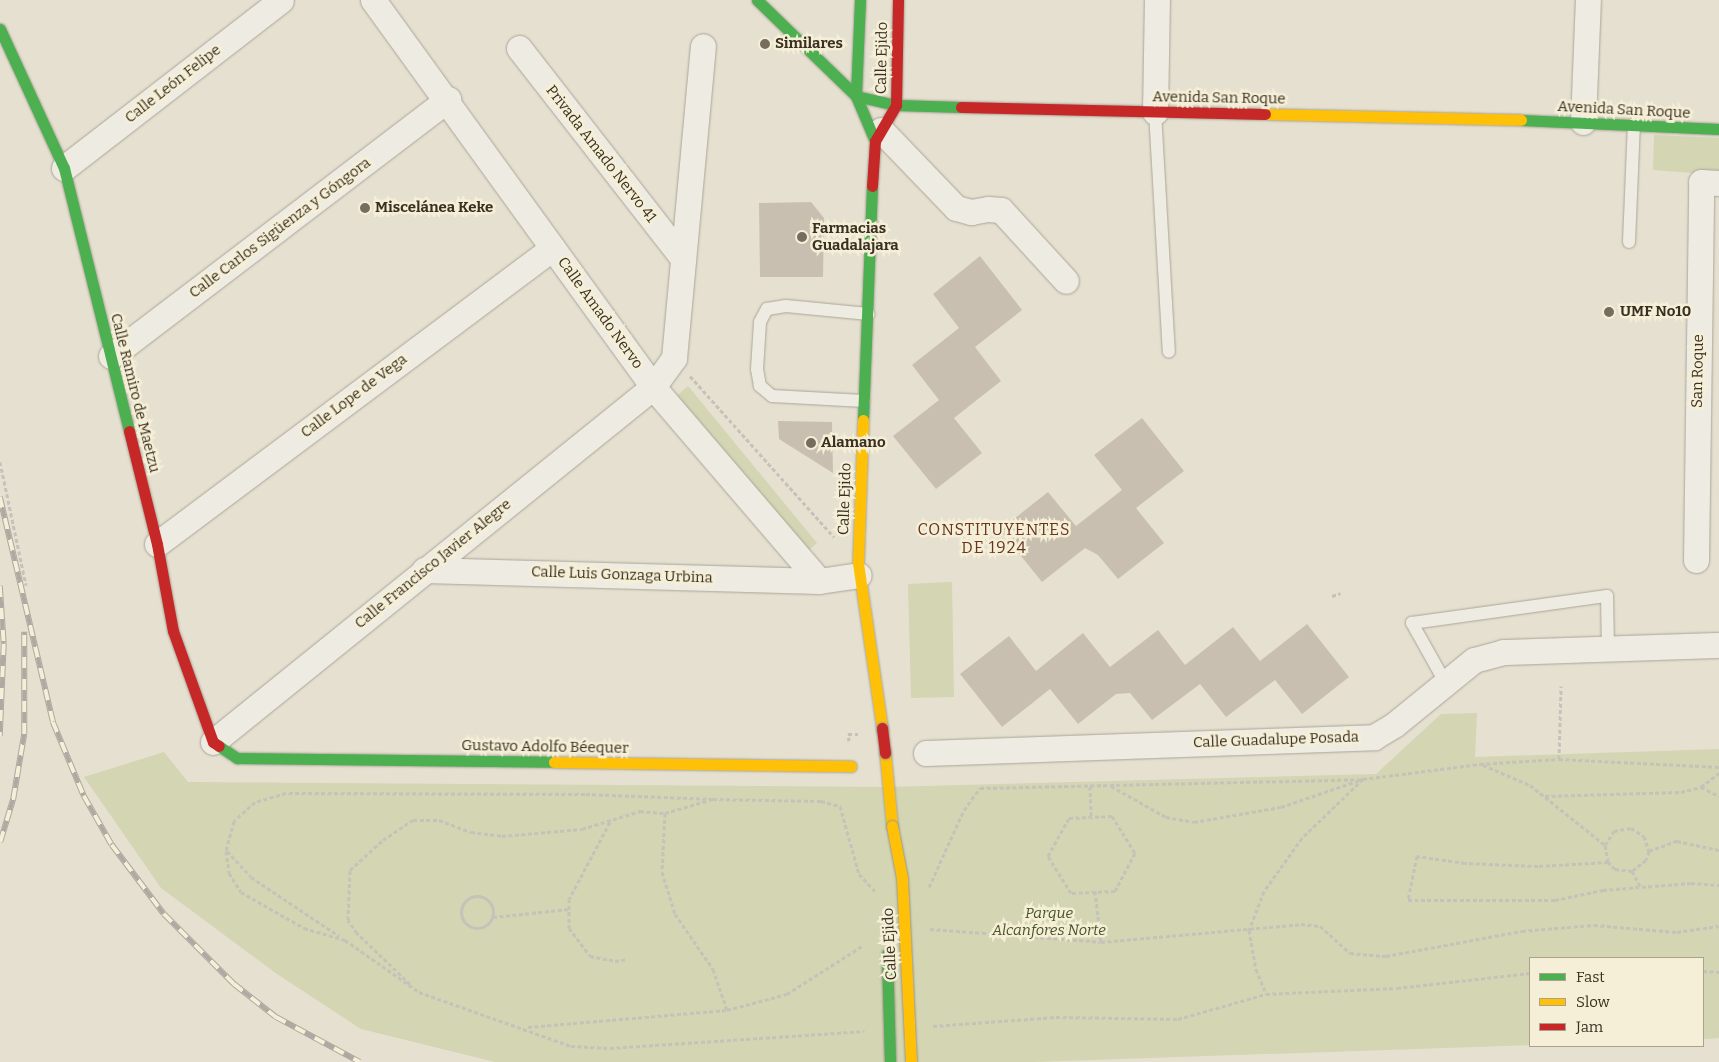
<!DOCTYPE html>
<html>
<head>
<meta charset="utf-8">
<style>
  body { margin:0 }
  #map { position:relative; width:1719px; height:1062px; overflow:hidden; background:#e6e0d0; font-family:Bitter,serif }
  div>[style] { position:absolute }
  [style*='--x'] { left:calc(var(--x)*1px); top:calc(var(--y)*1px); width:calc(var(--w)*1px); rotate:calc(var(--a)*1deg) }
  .green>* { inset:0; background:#d3d5b3 }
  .building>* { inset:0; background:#c9bfb1 }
  .path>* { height:3px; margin-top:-1.5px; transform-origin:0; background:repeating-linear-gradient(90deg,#c7c2b9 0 4px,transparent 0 6.5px) }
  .path>.ring { margin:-1.5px; padding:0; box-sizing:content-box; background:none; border:3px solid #c7c2b9; border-radius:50% }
  .roads { filter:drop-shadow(0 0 1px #aba599) drop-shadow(0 0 1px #aba599) }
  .lane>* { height:12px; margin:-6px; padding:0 6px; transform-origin:6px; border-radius:6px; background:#eeebe2 }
  .street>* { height:25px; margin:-12.5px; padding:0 12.5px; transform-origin:12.5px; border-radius:12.5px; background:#eeebe2 }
  .fast>* { height:11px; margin:-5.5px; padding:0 5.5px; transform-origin:5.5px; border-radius:5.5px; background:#4caf50 }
  .slow>* { height:11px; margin:-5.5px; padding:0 5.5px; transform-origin:5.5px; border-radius:5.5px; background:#ffc107 }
  .jam>* { height:11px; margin:-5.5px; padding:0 5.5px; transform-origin:5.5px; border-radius:5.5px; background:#c62828 }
  .rail>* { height:5.5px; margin-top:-2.75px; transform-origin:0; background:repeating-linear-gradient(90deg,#f5efd7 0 11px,#aeaaa1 0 22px); box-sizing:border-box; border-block:1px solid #aeaaa1 }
  .bridges { filter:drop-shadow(0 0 1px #9b9588) drop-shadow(0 0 1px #9b9588) }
  .fast-bridge>* { height:11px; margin:-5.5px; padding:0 5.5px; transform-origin:5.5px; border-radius:5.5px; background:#4caf50 }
  .slow-bridge>* { height:11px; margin:-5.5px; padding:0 5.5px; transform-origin:5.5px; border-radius:5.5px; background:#ffc107 }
  .jam-bridge>* { height:11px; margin:-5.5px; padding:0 5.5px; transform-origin:5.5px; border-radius:5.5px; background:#c62828 }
  .dots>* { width:14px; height:14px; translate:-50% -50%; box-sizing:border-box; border:2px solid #f5efd7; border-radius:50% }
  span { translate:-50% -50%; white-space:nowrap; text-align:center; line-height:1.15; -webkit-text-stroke:5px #f5efd7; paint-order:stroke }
  .poi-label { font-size:15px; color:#3a2f20; font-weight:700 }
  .left { translate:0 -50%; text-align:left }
  .street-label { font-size:15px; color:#3a2f20 }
  .park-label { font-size:15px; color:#475627; font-style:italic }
  .neighbourhood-label { font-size:16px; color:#663420; letter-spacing:1px }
  .legend { position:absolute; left:1529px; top:957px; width:175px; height:90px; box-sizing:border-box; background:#f5efd7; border:1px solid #aaa28e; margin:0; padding:6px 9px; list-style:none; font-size:15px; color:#3a2f20 }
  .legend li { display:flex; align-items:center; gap:10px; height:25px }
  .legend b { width:25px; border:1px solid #aaa28e }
</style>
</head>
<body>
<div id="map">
  <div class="green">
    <div style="clip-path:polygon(1654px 135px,1719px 138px,1719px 175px,1653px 170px)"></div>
    <div style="clip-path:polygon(688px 386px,817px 543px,803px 555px,672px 400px)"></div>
    <div style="clip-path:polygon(952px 582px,954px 697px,911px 698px,908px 584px)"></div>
    <div style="clip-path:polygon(1477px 713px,1475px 757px,1719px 749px,1719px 1038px,1703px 1039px,1703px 958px,1530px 958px,1530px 1045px,1034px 1062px,495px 1062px,361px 1029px,277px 974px,161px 888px,84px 777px,164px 752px,188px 782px,888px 787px,1376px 774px,1441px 714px)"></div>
  </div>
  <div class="building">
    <div style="clip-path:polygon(811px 202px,824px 218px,823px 277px,760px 277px,759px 203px)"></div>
    <div style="clip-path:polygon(980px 256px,1022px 310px,975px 347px,1001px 381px,954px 418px,982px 453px,936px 489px,893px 436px,939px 400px,912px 365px,959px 328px,933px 294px)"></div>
    <div style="clip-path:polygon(1142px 418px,1184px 471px,1136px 508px,1164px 543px,1118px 579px,1098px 555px,1085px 548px,1042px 582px,1000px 530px,1048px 492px,1076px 526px,1122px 490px,1094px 455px)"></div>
    <div style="clip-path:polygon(778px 421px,832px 422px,833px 473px,779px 439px)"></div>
    <div style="clip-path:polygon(1307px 624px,1349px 677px,1302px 714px,1275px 680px,1226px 717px,1200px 684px,1152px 720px,1130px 693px,1116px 694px,1078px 724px,1050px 689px,1002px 727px,960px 674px,1009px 636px,1036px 671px,1083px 633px,1110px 667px,1158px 630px,1185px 665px,1233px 627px,1260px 661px)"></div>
  </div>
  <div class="path">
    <div style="--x:690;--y:376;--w:216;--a:48.2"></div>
    <div style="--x:0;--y:462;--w:126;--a:78.1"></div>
    <div style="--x:1332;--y:596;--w:9;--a:-18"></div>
    <div style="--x:849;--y:741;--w:7;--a:-98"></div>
    <div style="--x:848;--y:734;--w:10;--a:0"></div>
    <div style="--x:1559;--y:759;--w:73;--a:-88.4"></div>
    <div style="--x:1483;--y:765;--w:51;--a:23.1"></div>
    <div style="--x:1530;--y:785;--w:96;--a:38.7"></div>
    <div style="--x:1090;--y:786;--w:31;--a:88"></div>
    <div style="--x:1111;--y:786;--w:63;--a:29.4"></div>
    <div style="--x:1166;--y:817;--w:28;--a:10"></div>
    <div style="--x:1194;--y:822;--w:88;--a:-9.8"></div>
    <div style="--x:1281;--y:807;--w:87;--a:-18.9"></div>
    <div style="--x:1363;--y:779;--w:118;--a:-7.3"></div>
    <div style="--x:1480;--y:764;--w:79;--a:-3.6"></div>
    <div style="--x:1559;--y:759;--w:160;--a:2.9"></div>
    <div style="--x:1701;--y:787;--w:23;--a:-38"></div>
    <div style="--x:1545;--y:796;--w:136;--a:-1.7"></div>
    <div style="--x:1681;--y:792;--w:21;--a:-14"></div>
    <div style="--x:1701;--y:787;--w:20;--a:27"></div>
    <div style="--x:713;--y:799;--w:128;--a:-177.8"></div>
    <div style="--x:585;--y:794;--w:299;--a:-179.8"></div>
    <div style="--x:286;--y:793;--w:32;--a:164"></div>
    <div style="--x:255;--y:802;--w:28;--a:138"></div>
    <div style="--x:234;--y:821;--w:31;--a:105"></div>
    <div style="--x:226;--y:851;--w:22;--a:82"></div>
    <div style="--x:229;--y:873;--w:22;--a:58"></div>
    <div style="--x:241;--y:892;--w:73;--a:29.7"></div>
    <div style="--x:304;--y:928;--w:43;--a:16.3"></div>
    <div style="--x:345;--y:940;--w:90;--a:35.1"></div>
    <div style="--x:419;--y:992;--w:161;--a:19.6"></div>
    <div style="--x:571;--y:1046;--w:39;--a:3"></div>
    <div style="--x:610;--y:1048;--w:255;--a:-3.8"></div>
    <div style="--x:665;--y:813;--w:59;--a:92.9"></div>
    <div style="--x:662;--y:872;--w:44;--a:72.8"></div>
    <div style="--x:675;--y:914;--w:67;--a:55.4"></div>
    <div style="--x:713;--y:969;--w:43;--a:71.1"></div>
    <div style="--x:1112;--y:816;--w:44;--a:58.1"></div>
    <div style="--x:1135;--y:853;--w:43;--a:117.8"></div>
    <div style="--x:1115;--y:891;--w:44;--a:177.4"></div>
    <div style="--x:1071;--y:893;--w:44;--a:-121.9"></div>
    <div style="--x:1048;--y:856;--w:43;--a:-61.1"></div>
    <div style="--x:1069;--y:818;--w:43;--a:-2.7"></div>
    <div style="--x:610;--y:822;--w:87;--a:118"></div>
    <div style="--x:569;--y:899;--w:29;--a:90"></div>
    <div style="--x:569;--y:928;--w:35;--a:53"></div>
    <div style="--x:590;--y:956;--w:25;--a:11"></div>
    <div style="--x:615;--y:961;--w:12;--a:-9"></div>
    <div style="--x:227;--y:851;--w:35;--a:47"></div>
    <div style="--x:251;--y:877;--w:106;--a:33.8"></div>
    <div style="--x:1649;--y:851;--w:30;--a:-20"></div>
    <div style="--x:1677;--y:841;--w:43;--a:12.1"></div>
    <div style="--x:1608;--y:862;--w:17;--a:-100"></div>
    <div style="--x:1605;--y:845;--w:17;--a:-57"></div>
    <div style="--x:1614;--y:831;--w:17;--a:-10"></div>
    <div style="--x:1631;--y:828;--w:15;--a:32"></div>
    <div style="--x:1644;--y:836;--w:16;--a:72"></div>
    <div style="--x:1649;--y:851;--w:9;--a:108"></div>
    <div style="--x:1646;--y:860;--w:18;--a:142"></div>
    <div style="--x:1632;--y:871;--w:17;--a:-173"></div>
    <div style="--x:1615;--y:869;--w:10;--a:-135"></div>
    <div style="--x:1608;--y:862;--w:70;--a:176.7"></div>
    <div style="--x:1538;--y:866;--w:73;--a:-177.6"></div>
    <div style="--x:1465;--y:863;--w:49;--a:-171.7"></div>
    <div style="--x:1417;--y:856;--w:45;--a:101.6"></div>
    <div style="--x:1408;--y:900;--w:147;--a:0"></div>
    <div style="--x:1555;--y:900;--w:49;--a:-11.8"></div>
    <div style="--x:1603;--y:890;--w:88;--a:-4.5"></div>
    <div style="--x:1691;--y:883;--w:28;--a:4"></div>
    <div style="--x:1632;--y:871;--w:19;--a:62"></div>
    <div style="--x:929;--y:887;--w:85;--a:-65.6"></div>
    <div style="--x:964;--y:810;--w:27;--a:-54"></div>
    <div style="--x:980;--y:788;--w:383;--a:-1.3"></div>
    <div style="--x:1363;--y:779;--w:85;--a:136"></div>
    <div style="--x:1302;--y:838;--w:65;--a:125.6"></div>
    <div style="--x:1264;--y:891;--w:42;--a:111"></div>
    <div style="--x:1249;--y:930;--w:40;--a:80"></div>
    <div style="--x:1256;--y:969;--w:27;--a:68"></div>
    <div style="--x:1095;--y:891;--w:51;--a:83.3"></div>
    <div class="ring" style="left:461px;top:896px;width:29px;height:29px"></div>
    <div style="--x:493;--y:917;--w:76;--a:-6"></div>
    <div style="--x:930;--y:929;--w:171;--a:4.3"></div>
    <div style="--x:1101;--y:942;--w:201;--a:-5.1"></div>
    <div style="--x:1301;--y:924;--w:19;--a:6"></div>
    <div style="--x:1320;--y:926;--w:40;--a:42"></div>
    <div style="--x:1350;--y:953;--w:36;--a:5"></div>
    <div style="--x:1386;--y:956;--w:138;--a:-10.4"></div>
    <div style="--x:1522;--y:931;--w:72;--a:-4.8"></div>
    <div style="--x:1594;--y:925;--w:83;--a:4.8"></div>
    <div style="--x:1677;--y:932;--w:42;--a:-8.1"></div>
    <div style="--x:1703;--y:971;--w:16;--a:4"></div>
    <div style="--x:410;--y:984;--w:74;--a:-136.1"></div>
    <div style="--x:357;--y:933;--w:16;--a:-125"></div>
    <div style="--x:348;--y:920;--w:50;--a:-87.7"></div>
    <div style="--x:350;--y:870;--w:45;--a:-42.3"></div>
    <div style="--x:383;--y:840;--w:36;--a:-34"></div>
    <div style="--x:413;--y:820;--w:26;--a:0"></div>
    <div style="--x:439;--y:820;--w:34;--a:21"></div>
    <div style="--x:471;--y:832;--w:31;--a:7"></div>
    <div style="--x:502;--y:836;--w:80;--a:-5"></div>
    <div style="--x:582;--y:829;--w:61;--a:-17.2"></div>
    <div style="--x:640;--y:811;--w:25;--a:5"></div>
    <div style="--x:665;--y:813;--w:50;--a:-16.3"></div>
    <div style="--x:713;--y:799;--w:108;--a:1.1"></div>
    <div style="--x:821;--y:801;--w:20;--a:15"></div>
    <div style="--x:840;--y:806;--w:71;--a:74.4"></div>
    <div style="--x:859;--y:874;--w:26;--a:47"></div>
    <div style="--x:933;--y:1026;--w:123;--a:-4.2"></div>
    <div style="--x:1056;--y:1017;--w:122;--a:0.9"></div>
    <div style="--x:1178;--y:1019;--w:91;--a:-15.9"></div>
    <div style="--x:1266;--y:994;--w:131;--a:-2.6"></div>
    <div style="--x:1397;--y:988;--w:134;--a:-6.4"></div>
    <div style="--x:528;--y:1027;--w:200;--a:-4.9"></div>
    <div style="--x:727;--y:1010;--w:62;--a:-14.9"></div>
    <div style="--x:787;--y:994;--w:91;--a:-32.5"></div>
  </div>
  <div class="roads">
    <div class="lane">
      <div style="--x:1155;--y:112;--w:240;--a:86.7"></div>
      <div style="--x:1629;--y:242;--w:118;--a:-87.6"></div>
      <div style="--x:864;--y:401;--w:92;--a:-176.9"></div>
      <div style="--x:772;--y:396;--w:16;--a:-140"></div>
      <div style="--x:760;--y:386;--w:17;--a:-100"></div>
      <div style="--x:757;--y:369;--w:47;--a:-86.3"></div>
      <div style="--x:760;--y:322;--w:15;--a:-62"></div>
      <div style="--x:767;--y:309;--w:19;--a:-9"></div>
      <div style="--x:786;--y:306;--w:83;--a:5.5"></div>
      <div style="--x:1445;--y:682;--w:68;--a:-119.2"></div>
      <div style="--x:1412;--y:623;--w:197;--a:-7.9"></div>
      <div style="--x:1607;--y:596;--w:52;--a:88.9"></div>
    </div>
    <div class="street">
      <div style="--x:373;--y:0;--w:478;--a:54.1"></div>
      <div style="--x:653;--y:387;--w:255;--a:49.4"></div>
      <div style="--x:519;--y:48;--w:267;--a:52.1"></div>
      <div style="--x:1155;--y:112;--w:112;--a:-89"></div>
      <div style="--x:1583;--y:122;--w:122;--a:-87.7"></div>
      <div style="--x:881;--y:130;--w:108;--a:46.1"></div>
      <div style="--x:956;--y:208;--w:16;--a:15"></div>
      <div style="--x:971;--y:212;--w:17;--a:-10"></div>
      <div style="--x:988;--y:209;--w:13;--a:4"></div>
      <div style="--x:1001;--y:210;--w:96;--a:47.5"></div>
      <div style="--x:64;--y:168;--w:274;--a:-37.7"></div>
      <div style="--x:111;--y:356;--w:424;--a:-37.3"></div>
      <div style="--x:157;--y:544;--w:494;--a:-36.8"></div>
      <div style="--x:1696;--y:560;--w:378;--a:-89.2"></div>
      <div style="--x:1701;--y:182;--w:18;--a:3"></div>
      <div style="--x:424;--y:570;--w:395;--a:1.6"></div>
      <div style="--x:819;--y:581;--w:40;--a:-8.5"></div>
      <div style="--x:213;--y:742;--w:565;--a:-38.9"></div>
      <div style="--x:653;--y:387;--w:36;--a:-54"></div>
      <div style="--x:674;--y:358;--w:313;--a:-84.7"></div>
      <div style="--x:926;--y:753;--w:448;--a:-2"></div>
      <div style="--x:1374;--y:737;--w:23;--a:-31"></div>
      <div style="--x:1394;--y:725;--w:103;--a:-39.1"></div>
      <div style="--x:1474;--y:660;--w:30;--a:-15"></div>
      <div style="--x:1503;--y:652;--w:216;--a:-1.9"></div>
    </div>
    <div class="fast">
      <div style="--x:757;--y:0;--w:138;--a:44.1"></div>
      <div style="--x:856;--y:96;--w:41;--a:12.7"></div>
      <div style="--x:896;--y:105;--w:65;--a:1.8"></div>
      <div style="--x:860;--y:0;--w:96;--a:92.4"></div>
      <div style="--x:856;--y:96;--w:49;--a:67.1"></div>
      <div style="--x:0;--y:29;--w:153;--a:65.3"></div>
      <div style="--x:64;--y:168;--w:271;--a:76.1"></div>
      <div style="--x:1521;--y:120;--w:198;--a:2.6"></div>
      <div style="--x:863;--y:420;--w:234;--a:-87.8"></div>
      <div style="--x:219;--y:746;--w:22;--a:34"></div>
      <div style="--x:237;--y:758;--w:317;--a:0.7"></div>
    </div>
    <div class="slow">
      <div style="--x:1265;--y:114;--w:256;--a:1.3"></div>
      <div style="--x:863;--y:420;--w:143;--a:92"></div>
      <div style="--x:858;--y:563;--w:167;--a:81.7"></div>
      <div style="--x:885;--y:753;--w:73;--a:84.5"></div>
      <div style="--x:554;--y:762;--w:297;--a:0.8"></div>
    </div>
    <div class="jam">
      <div style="--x:961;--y:107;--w:304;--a:1.3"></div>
      <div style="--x:872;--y:186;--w:45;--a:-86.2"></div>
      <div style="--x:875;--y:141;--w:42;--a:-59.7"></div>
      <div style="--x:896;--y:105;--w:105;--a:-88.9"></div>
      <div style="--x:129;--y:431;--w:116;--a:76.1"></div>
      <div style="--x:157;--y:544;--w:88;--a:79.6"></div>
      <div style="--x:173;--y:631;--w:118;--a:70.2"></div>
      <div style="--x:213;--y:742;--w:7;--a:34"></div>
    </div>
  </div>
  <div class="rail">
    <div style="--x:0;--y:497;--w:231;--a:76.7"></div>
    <div style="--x:53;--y:722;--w:80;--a:67.3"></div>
    <div style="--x:84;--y:796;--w:56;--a:60.3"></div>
    <div style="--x:112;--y:845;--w:86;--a:53"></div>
    <div style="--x:164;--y:914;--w:99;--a:45"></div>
    <div style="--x:234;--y:984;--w:53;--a:38.2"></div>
    <div style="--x:276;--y:1017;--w:95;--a:28.2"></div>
    <div style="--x:0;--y:586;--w:58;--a:86.1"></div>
    <div style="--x:4;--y:644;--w:92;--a:92.5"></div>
    <div style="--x:0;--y:842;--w:45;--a:-73.2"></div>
    <div style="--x:13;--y:799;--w:66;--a:-80.4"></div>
    <div style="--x:24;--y:734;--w:102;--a:-90"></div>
  </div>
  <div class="bridges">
    <div class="fast-bridge">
      <div style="--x:887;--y:954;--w:108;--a:88.4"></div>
    </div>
    <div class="slow-bridge">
      <div style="--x:892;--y:826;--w:53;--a:79.1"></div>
      <div style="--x:902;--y:878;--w:184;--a:87.2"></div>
    </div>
    <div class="jam-bridge">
      <div style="--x:882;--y:728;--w:25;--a:83"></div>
    </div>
  </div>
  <div class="dots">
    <div style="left:765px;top:44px;background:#766d5e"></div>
    <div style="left:365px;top:208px;background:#766d5e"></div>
    <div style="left:802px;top:237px;background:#766d5e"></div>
    <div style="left:1609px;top:312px;background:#766d5e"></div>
    <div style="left:811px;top:443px;background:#766d5e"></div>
  </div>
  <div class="poi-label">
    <span class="left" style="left:775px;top:44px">Similares</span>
    <span class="left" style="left:375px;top:208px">Miscelánea Keke</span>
    <span class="left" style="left:812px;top:237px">Farmacias<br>Guadalajara</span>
    <span class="left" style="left:1620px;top:312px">UMF No10</span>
    <span class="left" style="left:821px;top:443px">Alamano</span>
  </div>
  <div class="street-label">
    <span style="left:882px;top:58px;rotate:-89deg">Calle Ejido</span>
    <span style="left:173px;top:84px;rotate:-38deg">Calle León Felipe</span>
    <span style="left:1219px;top:98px;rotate:1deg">Avenida San Roque</span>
    <span style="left:1624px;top:110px;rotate:3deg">Avenida San Roque</span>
    <span style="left:601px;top:154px;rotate:52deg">Privada Amado Nervo 41</span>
    <span style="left:280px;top:228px;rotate:-37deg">Calle Carlos Sigüenza y Góngora</span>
    <span style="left:600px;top:313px;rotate:54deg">Calle Amado Nervo</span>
    <span style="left:1698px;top:371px;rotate:-89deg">San Roque</span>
    <span style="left:135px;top:393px;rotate:76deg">Calle Ramiro de Maetzu</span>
    <span style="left:354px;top:396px;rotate:-37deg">Calle Lope de Vega</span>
    <span style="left:845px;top:499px;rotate:-88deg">Calle Ejido</span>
    <span style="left:433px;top:564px;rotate:-39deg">Calle Francisco Javier Alegre</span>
    <span style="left:622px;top:575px;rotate:2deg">Calle Luis Gonzaga Urbina</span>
    <span style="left:1276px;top:740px;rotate:-2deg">Calle Guadalupe Posada</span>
    <span style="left:545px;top:747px;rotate:1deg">Gustavo Adolfo Béequer</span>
    <span style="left:890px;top:944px;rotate:-93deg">Calle Ejido</span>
  </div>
  <div class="park-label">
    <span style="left:1049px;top:922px">Parque<br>Alcanfores Norte</span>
  </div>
  <div class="neighbourhood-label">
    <span style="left:994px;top:539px">CONSTITUYENTES<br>DE 1924</span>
  </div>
  <ul class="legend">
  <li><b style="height:6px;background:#4caf50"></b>Fast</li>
  <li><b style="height:6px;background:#ffc107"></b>Slow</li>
  <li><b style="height:6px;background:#c62828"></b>Jam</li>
  </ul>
</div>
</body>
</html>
